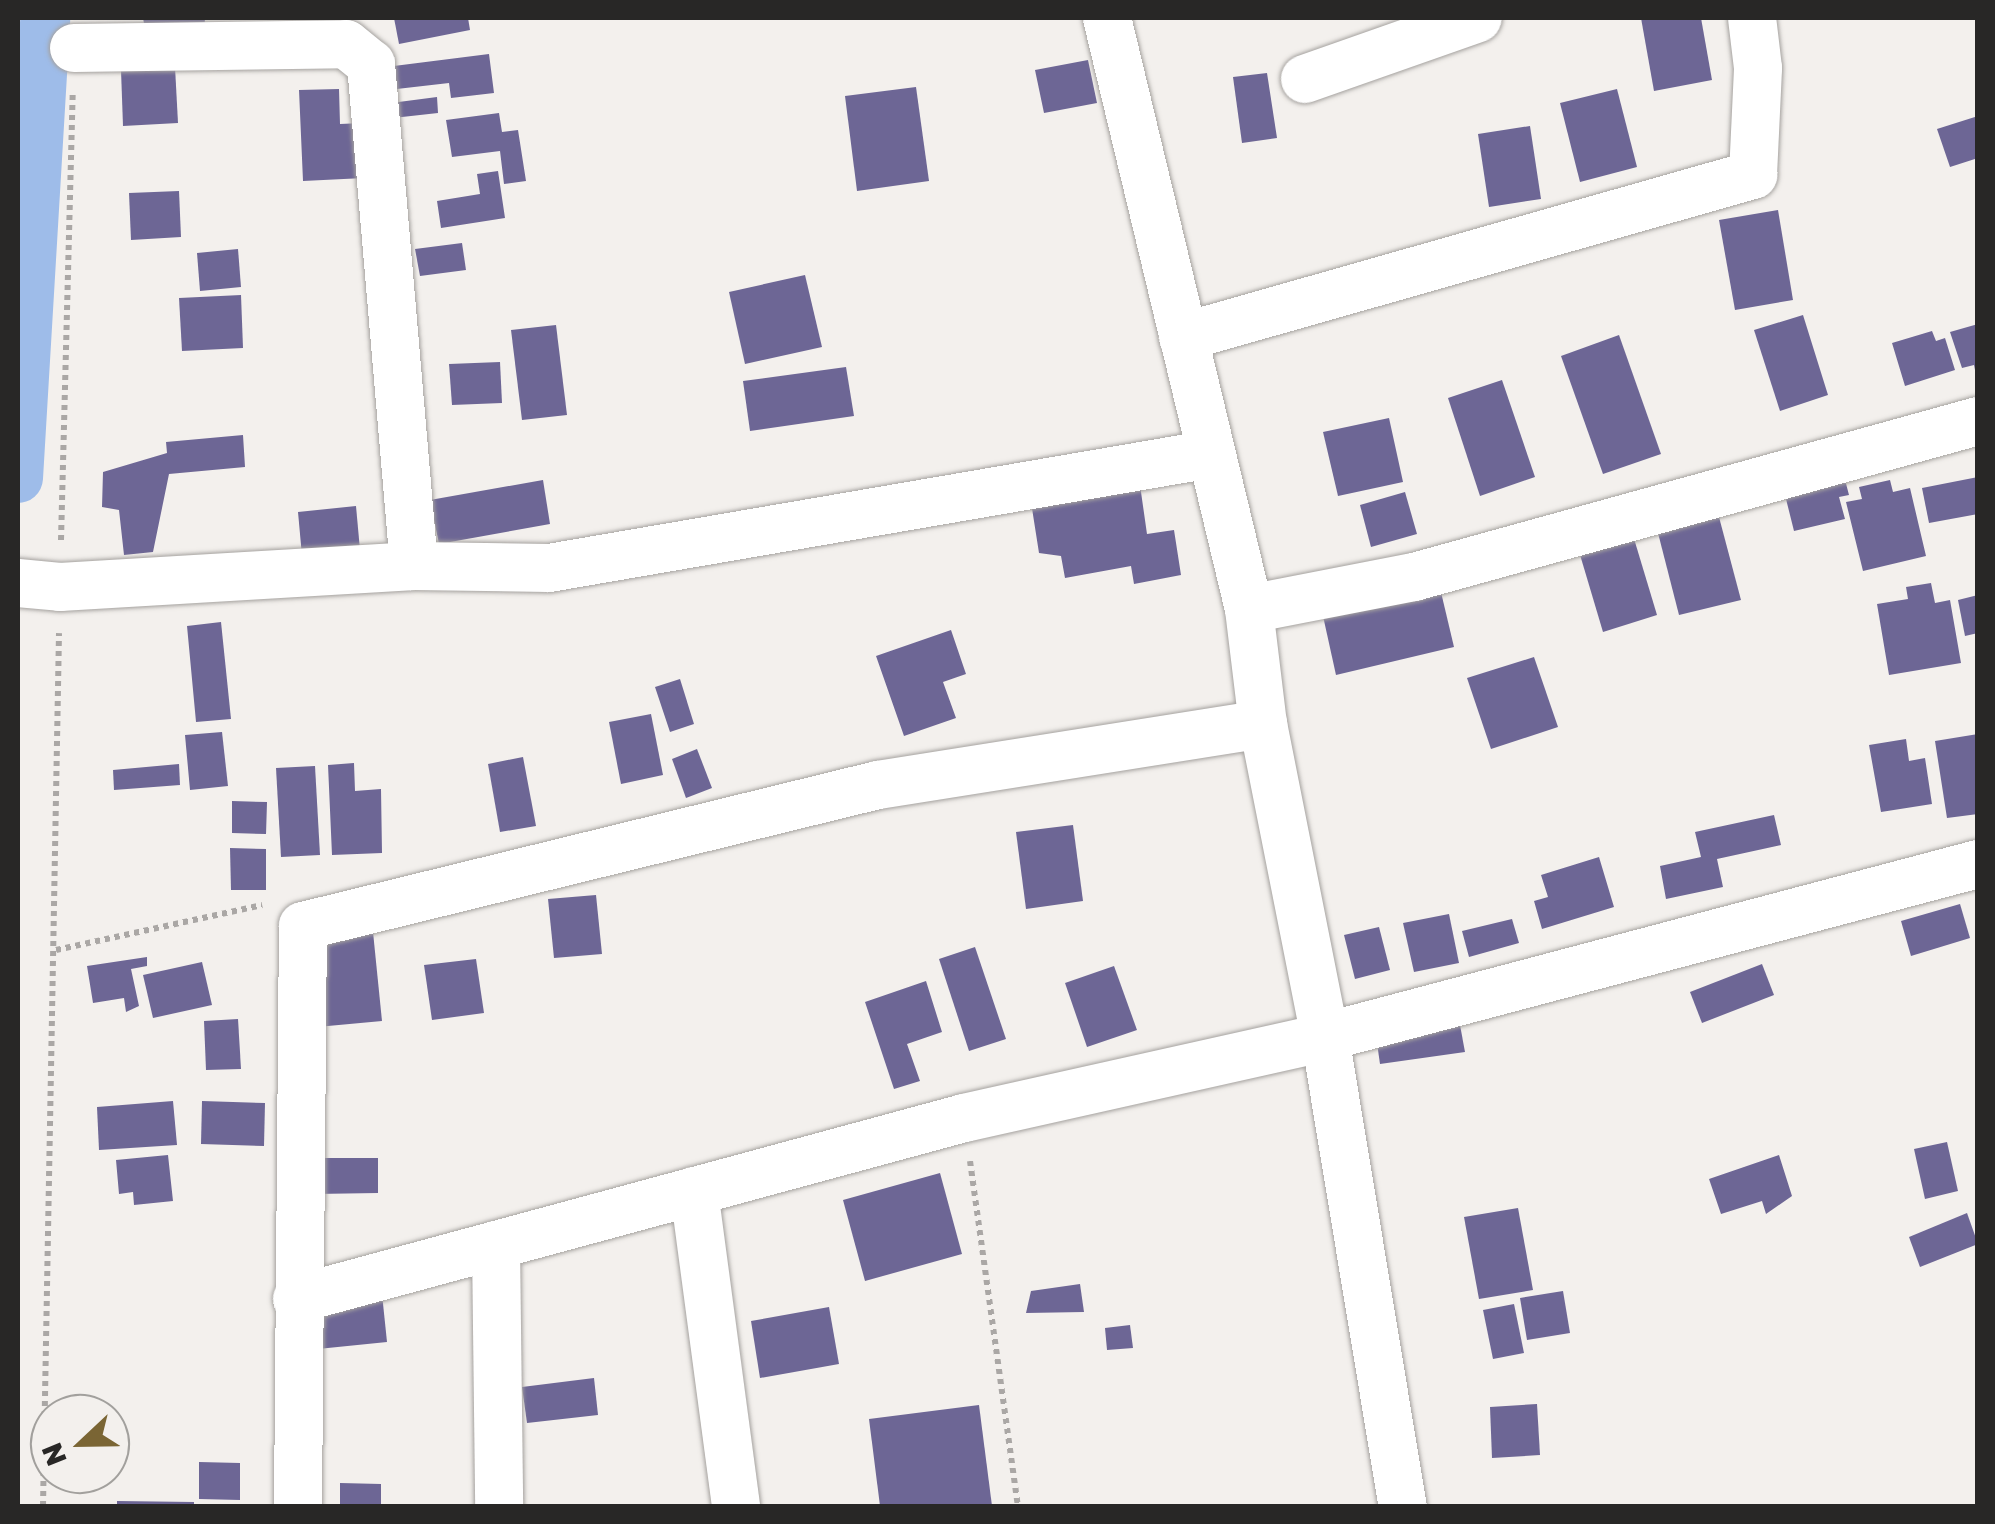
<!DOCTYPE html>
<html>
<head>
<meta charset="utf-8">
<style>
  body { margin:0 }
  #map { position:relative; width:1995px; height:1524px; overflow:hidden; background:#f3f0ed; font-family:"Golos Text",sans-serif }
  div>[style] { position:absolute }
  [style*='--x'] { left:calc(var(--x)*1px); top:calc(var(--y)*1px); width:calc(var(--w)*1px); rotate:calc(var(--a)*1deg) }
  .canal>* { height:50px; margin:-25px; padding:0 25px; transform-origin:25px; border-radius:25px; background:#9ebce9 }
  .building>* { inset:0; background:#6d6695 }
  .path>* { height:6px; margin-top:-3px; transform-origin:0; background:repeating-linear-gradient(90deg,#aaa7a5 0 5px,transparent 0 10px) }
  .roads { filter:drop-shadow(0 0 2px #a5a29f) drop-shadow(0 0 2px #a5a29f) }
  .minor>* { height:48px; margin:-24px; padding:0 24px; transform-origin:24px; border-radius:24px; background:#fff }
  span { translate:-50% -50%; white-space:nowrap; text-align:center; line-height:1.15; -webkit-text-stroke:10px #f3f0ed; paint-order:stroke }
  .frame { position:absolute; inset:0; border:20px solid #282726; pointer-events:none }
  .north { position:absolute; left:30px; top:1394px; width:100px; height:100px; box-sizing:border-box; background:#f3f0ed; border:2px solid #a2a09d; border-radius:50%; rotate:248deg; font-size:28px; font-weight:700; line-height:40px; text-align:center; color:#282726 }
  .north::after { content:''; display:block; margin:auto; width:35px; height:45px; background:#7a6534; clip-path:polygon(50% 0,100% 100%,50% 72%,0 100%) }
</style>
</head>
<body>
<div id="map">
  <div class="canal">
    <div style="--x:18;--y:478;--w:461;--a:-86.6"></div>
  </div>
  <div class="building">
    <div style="clip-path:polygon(143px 18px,205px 18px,204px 32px,145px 29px)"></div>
    <div style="clip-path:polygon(394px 18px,468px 18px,470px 30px,399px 44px)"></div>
    <div style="clip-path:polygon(1641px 18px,1701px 18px,1712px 80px,1654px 91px)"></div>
    <div style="clip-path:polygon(489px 54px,494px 93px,451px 98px,449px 83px,388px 90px,386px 67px)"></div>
    <div style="clip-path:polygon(1088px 60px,1097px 103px,1044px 113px,1035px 70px)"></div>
    <div style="clip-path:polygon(175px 67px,178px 123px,123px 126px,121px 70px)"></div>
    <div style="clip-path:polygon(1267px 73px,1277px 138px,1242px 143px,1233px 77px)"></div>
    <div style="clip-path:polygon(916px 87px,929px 181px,857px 191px,845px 96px)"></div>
    <div style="clip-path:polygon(339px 89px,340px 124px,363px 123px,364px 178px,303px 181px,299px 90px)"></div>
    <div style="clip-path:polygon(1617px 89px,1637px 167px,1580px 182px,1560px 103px)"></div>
    <div style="clip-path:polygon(437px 97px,438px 113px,393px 118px,391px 103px)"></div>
    <div style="clip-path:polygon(499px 113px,502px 132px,518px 130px,526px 181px,504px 184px,500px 151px,452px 157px,446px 120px)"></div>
    <div style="clip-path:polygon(1978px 116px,1978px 158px,1950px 167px,1937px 129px)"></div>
    <div style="clip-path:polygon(1530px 126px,1541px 199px,1489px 207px,1478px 134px)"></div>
    <div style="clip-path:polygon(498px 171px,505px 218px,441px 228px,437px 201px,480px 194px,477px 174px)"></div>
    <div style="clip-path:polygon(179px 191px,181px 237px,131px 240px,129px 193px)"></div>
    <div style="clip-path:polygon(1778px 210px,1793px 300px,1735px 310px,1719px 220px)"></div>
    <div style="clip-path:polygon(462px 243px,466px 270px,420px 276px,415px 249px)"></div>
    <div style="clip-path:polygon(238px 249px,241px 287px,200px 291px,197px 253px)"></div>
    <div style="clip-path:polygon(805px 275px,822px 347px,745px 364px,729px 292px)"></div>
    <div style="clip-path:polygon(241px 295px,243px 348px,182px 351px,179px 298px)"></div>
    <div style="clip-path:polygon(1803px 315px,1828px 395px,1780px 411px,1754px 330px)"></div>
    <div style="clip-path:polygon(1978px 324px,1978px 374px,1976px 375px,1974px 365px,1962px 368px,1950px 332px)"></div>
    <div style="clip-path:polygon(556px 325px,567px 415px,522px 420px,511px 330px)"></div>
    <div style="clip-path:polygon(1932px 331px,1936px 341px,1945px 338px,1955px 370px,1905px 386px,1892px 343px)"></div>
    <div style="clip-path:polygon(1619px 335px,1661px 454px,1603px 474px,1561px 356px)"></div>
    <div style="clip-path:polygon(500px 362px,502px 403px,452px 405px,449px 364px)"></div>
    <div style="clip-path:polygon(846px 367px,854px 416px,750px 431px,743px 381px)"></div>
    <div style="clip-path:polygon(1502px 380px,1535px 477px,1480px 496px,1448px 398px)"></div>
    <div style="clip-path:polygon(1389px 418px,1403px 482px,1338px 496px,1323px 432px)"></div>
    <div style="clip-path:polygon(243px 435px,245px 467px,169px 474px,153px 552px,124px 555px,119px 510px,102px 507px,103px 472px,167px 453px,166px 442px)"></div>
    <div style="clip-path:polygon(1844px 476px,1849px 495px,1839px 497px,1845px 519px,1794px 531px,1784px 491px)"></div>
    <div style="clip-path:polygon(1978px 477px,1978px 514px,1929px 523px,1922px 488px)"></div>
    <div style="clip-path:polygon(543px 480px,550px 524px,439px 544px,430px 500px)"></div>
    <div style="clip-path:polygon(1890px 480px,1893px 492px,1910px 488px,1926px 556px,1863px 571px,1846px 502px,1862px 499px,1859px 487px)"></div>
    <div style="clip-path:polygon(1140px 485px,1147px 534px,1174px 530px,1181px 575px,1134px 584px,1131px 566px,1065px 578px,1061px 556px,1039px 553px,1031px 502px)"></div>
    <div style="clip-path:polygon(1405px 492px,1417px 534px,1371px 547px,1360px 505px)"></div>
    <div style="clip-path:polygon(356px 506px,360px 550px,302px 556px,298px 512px)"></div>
    <div style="clip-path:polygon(1719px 517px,1741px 600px,1679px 615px,1658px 533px)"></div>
    <div style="clip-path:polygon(1632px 532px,1657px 615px,1603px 632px,1578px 548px)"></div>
    <div style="clip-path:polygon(1931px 583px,1935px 603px,1950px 600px,1961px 663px,1889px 675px,1877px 604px,1908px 599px,1906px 587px)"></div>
    <div style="clip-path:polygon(1440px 588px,1454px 647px,1336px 675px,1323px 616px)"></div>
    <div style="clip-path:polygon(1978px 595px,1978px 633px,1965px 636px,1958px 600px)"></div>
    <div style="clip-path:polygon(221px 622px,231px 719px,196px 722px,187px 626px)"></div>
    <div style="clip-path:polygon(951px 630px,966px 674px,943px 682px,956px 718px,904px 736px,876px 656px)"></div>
    <div style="clip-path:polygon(1534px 657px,1558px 727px,1491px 749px,1467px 678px)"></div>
    <div style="clip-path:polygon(680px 679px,694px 724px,670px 732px,655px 687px)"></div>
    <div style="clip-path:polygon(651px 714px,663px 775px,621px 784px,609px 722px)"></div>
    <div style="clip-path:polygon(222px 732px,228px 786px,190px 790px,185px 735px)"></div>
    <div style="clip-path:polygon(1978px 734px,1978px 814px,1947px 818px,1935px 741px)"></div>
    <div style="clip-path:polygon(1906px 739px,1909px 761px,1925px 758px,1932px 804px,1881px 812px,1869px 745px)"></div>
    <div style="clip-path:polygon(697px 749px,712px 788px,686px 798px,672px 759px)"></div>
    <div style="clip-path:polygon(523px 757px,536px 826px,500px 832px,488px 764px)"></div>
    <div style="clip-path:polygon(354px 763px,355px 791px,381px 789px,382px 853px,332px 855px,328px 765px)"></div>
    <div style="clip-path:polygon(179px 764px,180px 785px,114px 790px,113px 770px)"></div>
    <div style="clip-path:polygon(315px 766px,320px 855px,281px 857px,276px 768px)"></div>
    <div style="clip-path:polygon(232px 801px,267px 802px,266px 834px,232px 833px)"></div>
    <div style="clip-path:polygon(1774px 815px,1781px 845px,1717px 859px,1723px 887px,1666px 899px,1660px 866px,1701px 857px,1695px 832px)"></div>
    <div style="clip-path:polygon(1073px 825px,1083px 901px,1026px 909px,1016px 832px)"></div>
    <div style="clip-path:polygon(230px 848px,266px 849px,266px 890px,231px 890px)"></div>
    <div style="clip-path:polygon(1599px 857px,1614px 907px,1542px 929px,1534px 901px,1548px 897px,1541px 875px)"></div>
    <div style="clip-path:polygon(596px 895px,602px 954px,554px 958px,548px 899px)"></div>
    <div style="clip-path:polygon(1960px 904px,1970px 938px,1911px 956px,1901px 921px)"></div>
    <div style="clip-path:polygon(1449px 914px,1459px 963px,1414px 972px,1403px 923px)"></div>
    <div style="clip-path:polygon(1512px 919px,1519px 943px,1469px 957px,1462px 931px)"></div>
    <div style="clip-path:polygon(1379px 927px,1390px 970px,1355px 979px,1344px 935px)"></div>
    <div style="clip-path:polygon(373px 932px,382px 1021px,317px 1027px,309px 938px)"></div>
    <div style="clip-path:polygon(975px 947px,1006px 1039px,969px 1051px,939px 959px)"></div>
    <div style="clip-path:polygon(147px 957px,147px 966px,131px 969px,139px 1006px,126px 1012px,124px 998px,93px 1003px,87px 966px)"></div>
    <div style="clip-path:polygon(476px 959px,484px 1013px,432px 1020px,424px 965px)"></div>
    <div style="clip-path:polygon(202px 962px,212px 1005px,153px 1018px,143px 975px)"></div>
    <div style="clip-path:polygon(1762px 964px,1774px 995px,1702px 1023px,1690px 992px)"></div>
    <div style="clip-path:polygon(1114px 966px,1137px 1030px,1087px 1047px,1065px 983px)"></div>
    <div style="clip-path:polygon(926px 981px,942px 1032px,907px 1044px,920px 1081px,894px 1089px,865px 1002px)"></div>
    <div style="clip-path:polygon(238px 1019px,241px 1069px,206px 1070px,204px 1021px)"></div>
    <div style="clip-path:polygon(1460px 1025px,1465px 1052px,1380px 1064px,1376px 1036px)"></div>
    <div style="clip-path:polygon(173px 1101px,177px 1145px,99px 1150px,97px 1107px)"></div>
    <div style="clip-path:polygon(202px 1101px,265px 1103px,264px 1146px,201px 1144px)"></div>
    <div style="clip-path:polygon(1947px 1142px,1958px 1191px,1925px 1199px,1914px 1149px)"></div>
    <div style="clip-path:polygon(168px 1155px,173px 1201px,134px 1205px,133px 1192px,119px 1194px,116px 1160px)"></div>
    <div style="clip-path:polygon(1779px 1155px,1792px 1196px,1766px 1214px,1762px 1201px,1721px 1214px,1709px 1179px)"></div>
    <div style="clip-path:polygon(314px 1158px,378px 1158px,378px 1193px,315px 1194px)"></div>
    <div style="clip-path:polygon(940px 1173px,962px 1254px,865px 1281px,843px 1200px)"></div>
    <div style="clip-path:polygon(1518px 1208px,1533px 1290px,1479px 1299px,1464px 1217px)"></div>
    <div style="clip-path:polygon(1967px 1213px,1978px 1244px,1920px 1267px,1909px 1237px)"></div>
    <div style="clip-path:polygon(1080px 1284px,1084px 1312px,1026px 1313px,1031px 1291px)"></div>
    <div style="clip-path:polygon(1563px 1291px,1570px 1333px,1527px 1340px,1520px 1298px)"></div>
    <div style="clip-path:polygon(382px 1294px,387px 1342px,308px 1350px,303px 1302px)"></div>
    <div style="clip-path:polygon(1514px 1304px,1524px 1353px,1493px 1359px,1483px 1310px)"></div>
    <div style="clip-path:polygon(829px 1307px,839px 1364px,760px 1378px,751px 1321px)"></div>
    <div style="clip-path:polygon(1130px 1325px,1133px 1348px,1107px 1350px,1105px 1328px)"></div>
    <div style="clip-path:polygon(594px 1378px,598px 1415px,527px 1423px,522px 1387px)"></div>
    <div style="clip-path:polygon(1537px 1404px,1540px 1455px,1492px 1458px,1490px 1407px)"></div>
    <div style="clip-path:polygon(979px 1405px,992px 1506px,880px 1506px,869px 1419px)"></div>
    <div style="clip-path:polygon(199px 1462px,240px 1463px,240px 1500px,199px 1499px)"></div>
    <div style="clip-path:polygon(340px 1483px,381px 1484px,381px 1506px,340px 1506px)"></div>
    <div style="clip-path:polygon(117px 1501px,194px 1502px,194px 1506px,117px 1506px)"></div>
  </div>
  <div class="path">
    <div style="--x:61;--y:540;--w:447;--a:-88.5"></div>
    <div style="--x:56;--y:950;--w:211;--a:-12.3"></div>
    <div style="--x:970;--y:1161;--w:348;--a:82.1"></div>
    <div style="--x:43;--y:1506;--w:873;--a:-88.95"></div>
  </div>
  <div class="roads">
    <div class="minor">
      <div style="--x:1107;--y:18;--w:608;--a:76.49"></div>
      <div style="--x:1249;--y:609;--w:116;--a:83.1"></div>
      <div style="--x:1263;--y:724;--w:319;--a:78.8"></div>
      <div style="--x:1325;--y:1037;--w:475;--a:80.6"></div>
      <div style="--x:74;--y:48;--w:272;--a:-0.8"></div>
      <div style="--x:346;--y:44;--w:32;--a:39"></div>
      <div style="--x:371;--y:64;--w:504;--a:85.1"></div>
      <div style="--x:1305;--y:79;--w:183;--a:-19.4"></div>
      <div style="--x:1183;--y:337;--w:593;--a:-15.87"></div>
      <div style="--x:1753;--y:175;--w:107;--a:-87.3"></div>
      <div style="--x:1758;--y:68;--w:50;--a:-96.8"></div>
      <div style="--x:18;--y:583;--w:42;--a:5.4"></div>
      <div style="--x:60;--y:587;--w:355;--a:-3.4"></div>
      <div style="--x:414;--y:566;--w:135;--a:0.8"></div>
      <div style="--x:549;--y:568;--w:672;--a:-9.77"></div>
      <div style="--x:1249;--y:609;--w:168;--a:-11"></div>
      <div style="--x:1414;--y:577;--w:585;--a:-15.46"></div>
      <div style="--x:694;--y:1191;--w:318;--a:82.4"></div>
      <div style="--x:496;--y:1245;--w:261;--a:89.3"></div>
      <div style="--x:297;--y:1299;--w:691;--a:-15.18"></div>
      <div style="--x:964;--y:1118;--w:370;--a:-12.6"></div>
      <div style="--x:1325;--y:1037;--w:676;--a:-14.84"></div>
      <div style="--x:298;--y:1506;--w:580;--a:-89.51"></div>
      <div style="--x:303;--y:926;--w:592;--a:-13.78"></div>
      <div style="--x:878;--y:785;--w:390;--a:-9"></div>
    </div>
  </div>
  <div class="frame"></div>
  <div class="north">N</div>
</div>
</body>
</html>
